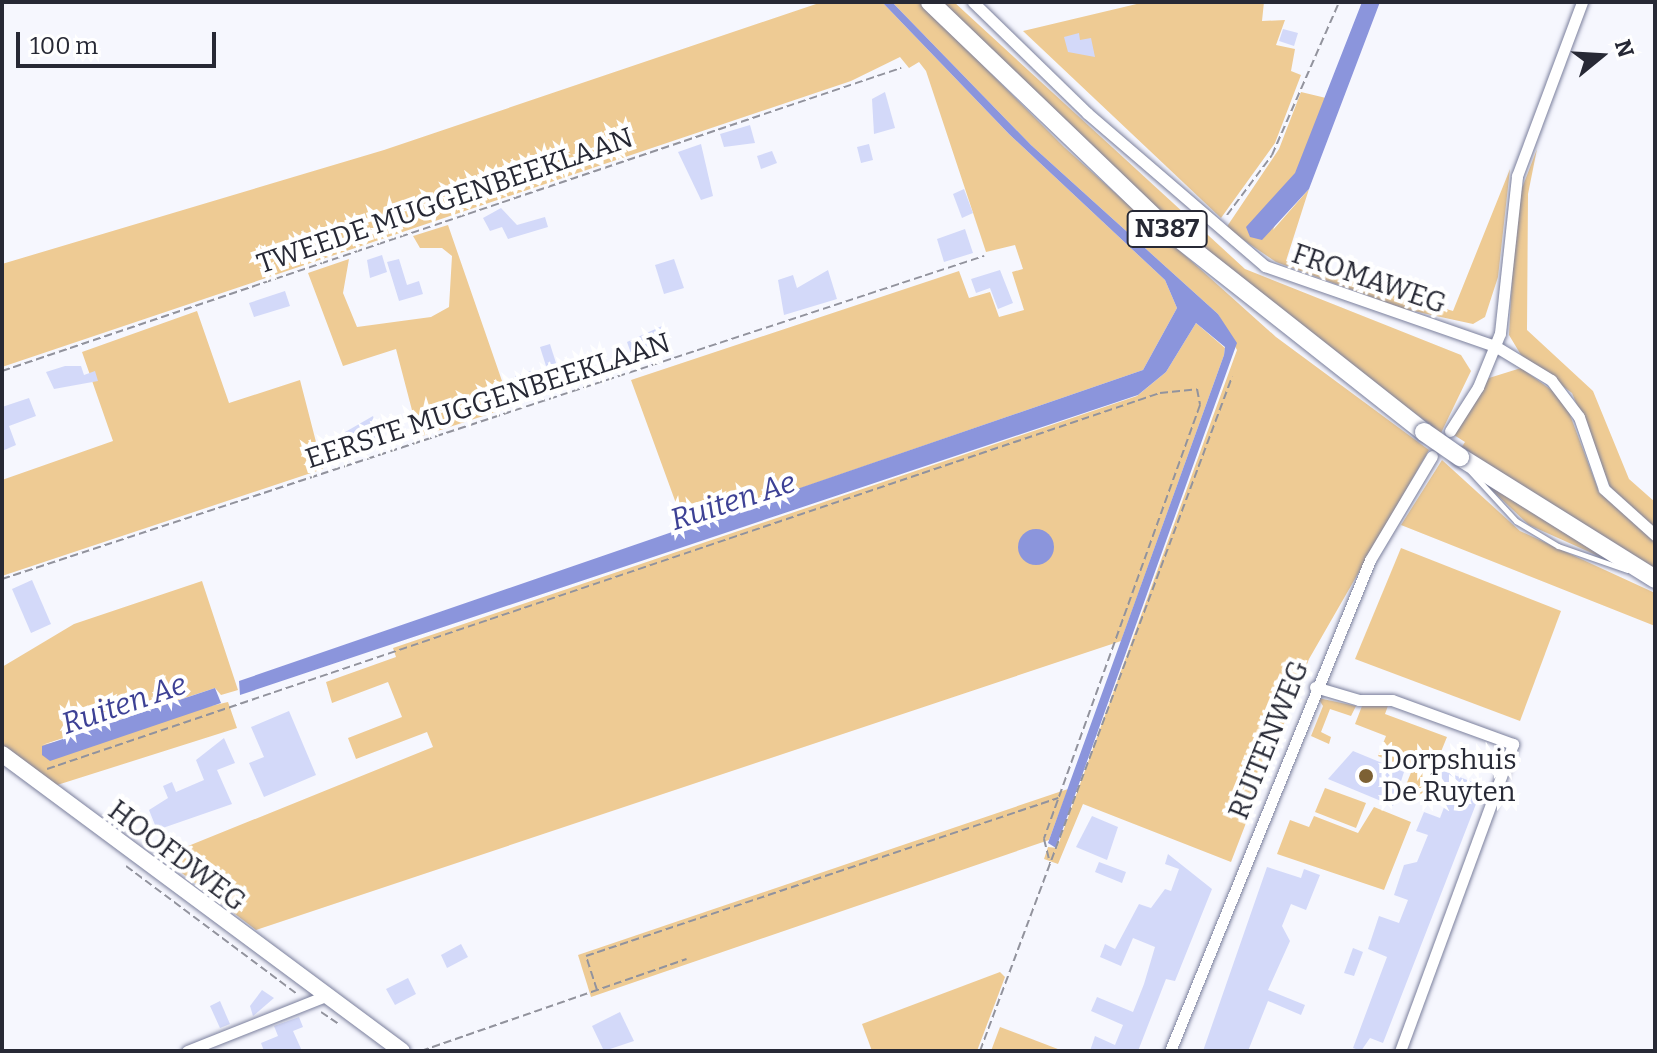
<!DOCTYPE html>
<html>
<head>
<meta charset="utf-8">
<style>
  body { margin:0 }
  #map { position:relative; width:1657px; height:1053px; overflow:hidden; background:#f6f7fe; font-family:Bitter,serif }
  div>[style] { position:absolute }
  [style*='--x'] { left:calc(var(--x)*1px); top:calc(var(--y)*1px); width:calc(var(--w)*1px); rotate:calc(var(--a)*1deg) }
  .green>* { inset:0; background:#eecb94 }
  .water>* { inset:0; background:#8b95dc }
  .round { border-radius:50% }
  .building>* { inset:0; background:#d3d9f9 }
  .path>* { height:2px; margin-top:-1px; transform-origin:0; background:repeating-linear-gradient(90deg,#92939d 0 8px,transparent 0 12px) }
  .roads { filter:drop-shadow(0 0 2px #7a7f9c) drop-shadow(0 0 2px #7a7f9c) }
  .service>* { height:5px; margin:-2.5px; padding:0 2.5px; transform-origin:2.5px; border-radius:2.5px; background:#fff }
  .minor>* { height:11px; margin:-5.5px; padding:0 5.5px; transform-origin:5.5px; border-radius:5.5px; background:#fff }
  .secondary>* { height:16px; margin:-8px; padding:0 8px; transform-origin:8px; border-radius:8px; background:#fff }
  .trunk>* { height:18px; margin:-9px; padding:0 9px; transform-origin:9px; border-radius:9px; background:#fff }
  .bridges { filter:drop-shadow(0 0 2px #7a7f9c) drop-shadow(0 0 2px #7a7f9c) }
  .trunk-bridge>* { height:18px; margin:-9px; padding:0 9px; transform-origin:9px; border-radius:9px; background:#fff }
  .dots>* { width:22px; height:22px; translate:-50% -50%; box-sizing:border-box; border:4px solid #fff; border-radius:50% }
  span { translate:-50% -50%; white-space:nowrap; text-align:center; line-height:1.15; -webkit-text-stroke:8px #fff; paint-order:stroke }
  .shield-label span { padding:2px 6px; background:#fff; border:2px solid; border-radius:6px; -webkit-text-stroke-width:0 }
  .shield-label { font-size:26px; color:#272935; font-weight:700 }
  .street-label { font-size:28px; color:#272935 }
  .poi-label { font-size:28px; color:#272935 }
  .left { translate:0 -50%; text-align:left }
  .water-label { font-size:30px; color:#3d4195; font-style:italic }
  .frame { position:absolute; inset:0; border:4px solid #272935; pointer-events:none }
  .north { position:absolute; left:1561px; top:16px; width:80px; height:80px; -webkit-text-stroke:6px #fff; paint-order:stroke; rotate:72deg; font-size:22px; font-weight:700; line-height:32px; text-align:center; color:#272935 }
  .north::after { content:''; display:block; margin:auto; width:28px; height:36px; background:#272935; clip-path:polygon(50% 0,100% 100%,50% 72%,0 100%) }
  .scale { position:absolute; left:16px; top:32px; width:200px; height:36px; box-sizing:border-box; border:4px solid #272935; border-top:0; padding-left:10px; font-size:24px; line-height:28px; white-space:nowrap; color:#272935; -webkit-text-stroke:6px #fff; paint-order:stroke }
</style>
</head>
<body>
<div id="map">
  <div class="green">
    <div style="clip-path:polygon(822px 2px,882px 2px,1009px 134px,1165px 280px,1177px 308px,1143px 370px,685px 528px,631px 380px,959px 271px,969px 298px,990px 292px,999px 317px,1024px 310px,1012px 272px,1023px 269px,1015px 245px,986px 252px,926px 71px,919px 62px,909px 68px,900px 57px,851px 81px,2px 367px,2px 264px,384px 150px)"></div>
    <div style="clip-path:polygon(892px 2px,920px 2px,1064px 147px,1276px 337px,1429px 450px,1309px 659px,1231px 862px,1083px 804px,1058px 864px,1044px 859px,1048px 847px,1057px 848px,1237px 350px,1218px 314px,1031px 145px)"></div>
    <div style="clip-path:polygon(938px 2px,954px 2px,1245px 269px,1461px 355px,1471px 371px,1441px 433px,1222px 268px,1074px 138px)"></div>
    <div style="clip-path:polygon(1145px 2px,1264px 2px,1262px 21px,1285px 20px,1276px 45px,1295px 49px,1291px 71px,1301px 75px,1275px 143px,1221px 218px,1023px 31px)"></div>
    <div style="clip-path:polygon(1301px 92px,1326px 98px,1273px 230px,1309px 189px,1286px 261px,1453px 311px,1510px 169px,1498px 277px,1485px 317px,1473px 324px,1404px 309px,1276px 262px,1226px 228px,1279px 149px)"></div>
    <div style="clip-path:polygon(1537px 149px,1528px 194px,1527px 330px,1593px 391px,1629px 479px,1655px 502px,1655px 529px,1613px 494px,1572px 393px,1521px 355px,1509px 335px,1516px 204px)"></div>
    <div style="clip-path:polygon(448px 225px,511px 407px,419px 437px,396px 349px,343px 366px,308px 273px,349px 259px,343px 293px,357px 327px,431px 317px,449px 307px,452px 256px,442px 248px,420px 248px,413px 236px)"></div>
    <div style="clip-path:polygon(197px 311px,229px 403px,300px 380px,323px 469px,2px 576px,2px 480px,113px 441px,82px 352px)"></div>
    <div style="clip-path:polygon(1196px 323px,1225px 348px,1224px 355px,1121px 641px,256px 930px,161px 857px,433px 747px,427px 732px,356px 759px,348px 738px,402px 717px,388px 682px,332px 703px,326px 682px,396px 657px,393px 648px,1137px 396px,1166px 372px)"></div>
    <div style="clip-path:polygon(1521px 368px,1564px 399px,1599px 492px,1655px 541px,1655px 570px,1461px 448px,1465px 442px,1454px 435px,1489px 378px)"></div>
    <div style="clip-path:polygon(1442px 460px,1520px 531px,1655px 593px,1655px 626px,1401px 525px)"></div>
    <div style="clip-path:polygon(1478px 477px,1614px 563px,1529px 525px)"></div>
    <div style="clip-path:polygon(1401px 548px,1561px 611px,1520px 721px,1355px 659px)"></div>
    <div style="clip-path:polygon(202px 581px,238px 690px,221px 695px,215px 688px,42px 745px,228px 702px,237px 728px,54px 786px,2px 746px,2px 667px,74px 624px)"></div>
    <div style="clip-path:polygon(1318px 698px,1356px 706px,1351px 716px,1330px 709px,1321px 732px,1331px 737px,1329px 744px,1311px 736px,1323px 706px)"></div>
    <div style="clip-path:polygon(1389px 703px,1385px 714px,1447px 737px,1422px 798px,1404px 790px,1412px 770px,1378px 756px,1386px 736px,1355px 724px,1362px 706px)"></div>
    <div style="clip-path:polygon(1325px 788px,1366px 803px,1356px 828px,1315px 812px)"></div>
    <div style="clip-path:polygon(1068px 789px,1049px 840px,591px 997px,578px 955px)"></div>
    <div style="clip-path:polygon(1374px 807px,1411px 822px,1384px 890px,1277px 854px,1290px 820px,1309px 827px,1314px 816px,1358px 833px)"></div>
    <div style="clip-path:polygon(1000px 972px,1005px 977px,977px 1051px,872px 1051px,862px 1024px)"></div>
    <div style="clip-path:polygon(1000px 1027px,1063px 1051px,991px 1051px)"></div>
  </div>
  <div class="water">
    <div style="clip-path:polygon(882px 2px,892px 2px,1031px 145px,1218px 314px,1237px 343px,1056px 848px,1048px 843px,1224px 355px,1225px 347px,1196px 323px,1166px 372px,1138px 395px,240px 695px,239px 681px,1143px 370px,1177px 308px,1165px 280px,1009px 134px)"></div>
    <div style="clip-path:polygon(1362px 2px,1380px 2px,1309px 189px,1262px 240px,1250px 237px,1246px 227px,1295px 173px)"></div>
    <div class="round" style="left:1018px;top:529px;width:36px;height:36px"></div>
    <div style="clip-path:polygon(215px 688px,221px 703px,50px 761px,42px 755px,42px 746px)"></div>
  </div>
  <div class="building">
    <div style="clip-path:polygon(1283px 29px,1298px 33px,1294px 46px,1279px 41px)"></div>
    <div style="clip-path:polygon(1079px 33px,1080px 40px,1091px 38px,1095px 57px,1068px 52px,1064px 37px)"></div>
    <div style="clip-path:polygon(885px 92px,895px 128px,874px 134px,872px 99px)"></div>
    <div style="clip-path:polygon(750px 125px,755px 143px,724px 147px,720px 134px)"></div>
    <div style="clip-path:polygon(701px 144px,713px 196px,701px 200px,678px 152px)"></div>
    <div style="clip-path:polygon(869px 144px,873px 160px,861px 163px,857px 147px)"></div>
    <div style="clip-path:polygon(772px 151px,777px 163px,761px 169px,757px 156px)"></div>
    <div style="clip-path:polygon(964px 189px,973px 213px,962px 218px,953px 194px)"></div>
    <div style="clip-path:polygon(501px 208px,517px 225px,545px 217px,548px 227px,508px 239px,502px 227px,490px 231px,483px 218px)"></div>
    <div style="clip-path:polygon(965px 229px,973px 253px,944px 262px,937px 239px)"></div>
    <div style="clip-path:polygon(382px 255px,387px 272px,370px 278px,367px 260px)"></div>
    <div style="clip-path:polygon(399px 259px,407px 285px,419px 281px,423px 294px,399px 301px,387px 262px)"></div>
    <div style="clip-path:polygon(674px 259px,684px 288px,664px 294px,655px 265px)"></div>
    <div style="clip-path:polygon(828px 270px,837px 299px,784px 315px,778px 280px,793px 275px,797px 288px)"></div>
    <div style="clip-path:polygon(1000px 270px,1013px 303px,998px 309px,990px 288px,976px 293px,971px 279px)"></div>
    <div style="clip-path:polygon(285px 291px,290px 306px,254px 317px,249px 303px)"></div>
    <div style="clip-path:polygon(662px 326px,668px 345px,632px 356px,627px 342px)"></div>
    <div style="clip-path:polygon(550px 344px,556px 363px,546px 366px,540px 347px)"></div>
    <div style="clip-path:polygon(65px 366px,81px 366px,84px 375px,95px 371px,98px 381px,54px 389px,46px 372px)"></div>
    <div style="clip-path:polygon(534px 370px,538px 384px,519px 390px,515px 376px)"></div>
    <div style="clip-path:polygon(29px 398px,36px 416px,9px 426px,16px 445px,2px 451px,2px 407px)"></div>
    <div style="clip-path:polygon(373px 416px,379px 436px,345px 450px,340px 435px)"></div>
    <div style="clip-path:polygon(32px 580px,51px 624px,31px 633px,12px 589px)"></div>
    <div style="clip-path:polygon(289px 711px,316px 775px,264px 797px,249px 763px,264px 757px,251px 727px)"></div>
    <div style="clip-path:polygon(224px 738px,235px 763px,217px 770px,232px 804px,157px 830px,149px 810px,168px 798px,163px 786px,172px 782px,176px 792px,204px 780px,196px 760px)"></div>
    <div style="clip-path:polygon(1353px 751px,1404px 772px,1393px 806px,1328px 779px)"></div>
    <div style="clip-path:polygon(1436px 768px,1483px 786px,1383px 1043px,1370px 1038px,1361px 1051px,1353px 1048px,1387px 957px,1368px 949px,1379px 916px,1399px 923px,1408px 900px,1394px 895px,1404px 865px,1417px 862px,1428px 835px,1416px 831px,1424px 812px,1440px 818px,1449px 794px,1432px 778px)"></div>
    <div style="clip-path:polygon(1092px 816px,1118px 827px,1107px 860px,1076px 847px)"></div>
    <div style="clip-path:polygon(1168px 854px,1212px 889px,1175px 981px,1166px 979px,1138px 1051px,1090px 1051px,1095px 1036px,1115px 1045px,1123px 1025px,1091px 1011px,1097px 997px,1133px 1012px,1144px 984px,1155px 947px,1133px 938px,1121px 966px,1100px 957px,1105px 944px,1115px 949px,1139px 904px,1151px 908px,1165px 889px,1171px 891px,1179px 869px,1165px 864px)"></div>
    <div style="clip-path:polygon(1099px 862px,1126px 872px,1122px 883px,1095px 872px)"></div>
    <div style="clip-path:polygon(1267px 867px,1301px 878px,1304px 869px,1320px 875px,1306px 910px,1291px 904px,1282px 926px,1290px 941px,1268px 990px,1305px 1005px,1301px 1015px,1268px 1001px,1248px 1051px,1203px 1051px)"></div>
    <div style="clip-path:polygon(461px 944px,468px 957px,447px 968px,441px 955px)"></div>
    <div style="clip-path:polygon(1353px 948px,1363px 952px,1354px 976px,1344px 973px)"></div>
    <div style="clip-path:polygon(408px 978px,416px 994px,395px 1005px,386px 989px)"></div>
    <div style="clip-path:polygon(262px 990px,274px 998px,253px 1016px,250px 1006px)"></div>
    <div style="clip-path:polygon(220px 1001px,230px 1024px,220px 1028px,210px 1006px)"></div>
    <div style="clip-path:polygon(620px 1012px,634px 1041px,604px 1051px,592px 1026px)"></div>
    <div style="clip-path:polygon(299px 1017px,303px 1027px,293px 1031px,302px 1051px,264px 1051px,261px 1043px,278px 1036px,274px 1026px)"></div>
  </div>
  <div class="path">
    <div style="--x:1227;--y:215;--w:75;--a:-53.1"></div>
    <div style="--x:1272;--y:155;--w:164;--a:-66.3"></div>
    <div style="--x:2;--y:371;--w:949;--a:-18.63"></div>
    <div style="--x:2;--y:579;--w:1034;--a:-18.21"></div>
    <div style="--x:47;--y:769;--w:1175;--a:-18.67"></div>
    <div style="--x:1160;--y:393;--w:37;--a:-6"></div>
    <div style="--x:1197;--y:389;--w:16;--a:79"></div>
    <div style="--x:1200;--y:405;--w:461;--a:109.8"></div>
    <div style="--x:1044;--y:839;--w:25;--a:76"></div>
    <div style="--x:126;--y:866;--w:214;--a:36.8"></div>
    <div style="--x:597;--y:990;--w:36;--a:-108"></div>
    <div style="--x:586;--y:956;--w:498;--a:-18.5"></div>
    <div style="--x:321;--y:1012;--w:22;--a:34"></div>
    <div style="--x:421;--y:1051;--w:281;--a:-19.1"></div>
    <div style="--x:980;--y:1051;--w:720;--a:-69.5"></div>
  </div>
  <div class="roads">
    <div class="service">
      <div style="--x:1470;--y:471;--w:68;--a:47.4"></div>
      <div style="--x:1516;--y:521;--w:49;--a:30.8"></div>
      <div style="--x:1558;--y:546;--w:73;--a:19.2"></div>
    </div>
    <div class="minor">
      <div style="--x:973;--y:2;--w:159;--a:44.2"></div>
      <div style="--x:1087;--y:113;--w:235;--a:40.7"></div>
      <div style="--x:1265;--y:266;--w:244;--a:19.2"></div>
      <div style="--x:1495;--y:346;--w:66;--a:31.3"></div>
      <div style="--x:1551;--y:380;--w:46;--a:52.9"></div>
      <div style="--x:1579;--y:417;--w:76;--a:70.9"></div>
      <div style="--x:1604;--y:489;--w:69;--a:42"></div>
      <div style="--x:1450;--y:431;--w:52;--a:-57.5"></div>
      <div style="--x:1478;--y:387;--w:58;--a:-67.8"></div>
      <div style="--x:1500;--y:333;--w:158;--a:-83.8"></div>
      <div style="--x:1517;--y:176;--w:186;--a:-69.5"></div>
      <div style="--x:1315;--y:687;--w:46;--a:16.5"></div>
      <div style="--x:1359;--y:700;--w:33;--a:0"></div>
      <div style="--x:1392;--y:700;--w:129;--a:20"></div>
      <div style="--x:1513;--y:744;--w:327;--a:110.2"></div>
      <div style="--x:187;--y:1051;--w:146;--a:-21.7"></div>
      <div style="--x:1170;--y:1051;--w:530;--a:-67.84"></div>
      <div style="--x:1370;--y:560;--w:121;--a:-59.2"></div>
    </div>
    <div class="secondary">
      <div style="--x:2;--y:754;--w:498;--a:36.6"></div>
    </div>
    <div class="trunk">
      <div style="--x:930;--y:2;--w:330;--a:43.8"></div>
      <div style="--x:1168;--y:230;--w:326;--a:38.3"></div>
      <div style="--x:1460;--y:457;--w:230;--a:32"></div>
    </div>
  </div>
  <div class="bridges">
    <div class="trunk-bridge">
      <div style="--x:1424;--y:432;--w:44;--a:34.8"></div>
    </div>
  </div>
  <div class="dots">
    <div style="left:1366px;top:776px;background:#7d6134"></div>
  </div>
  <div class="shield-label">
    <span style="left:1167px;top:229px">N387</span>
  </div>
  <div class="street-label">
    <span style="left:445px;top:201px;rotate:-19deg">TWEEDE MUGGENBEEKLAAN</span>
    <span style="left:1369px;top:279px;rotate:19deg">FROMAWEG</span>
    <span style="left:488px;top:401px;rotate:-18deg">EERSTE MUGGENBEEKLAAN</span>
    <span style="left:1269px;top:740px;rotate:-68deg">RUITENWEG</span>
    <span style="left:177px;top:856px;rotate:37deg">HOOFDWEG</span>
  </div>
  <div class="poi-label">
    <span class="left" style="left:1382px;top:776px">Dorpshuis<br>De Ruyten</span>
  </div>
  <div class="water-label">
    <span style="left:733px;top:501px;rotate:-18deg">Ruiten Ae</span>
    <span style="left:124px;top:704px;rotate:-19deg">Ruiten Ae</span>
  </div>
  <div class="frame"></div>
  <div class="north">N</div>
  <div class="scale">100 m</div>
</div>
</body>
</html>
